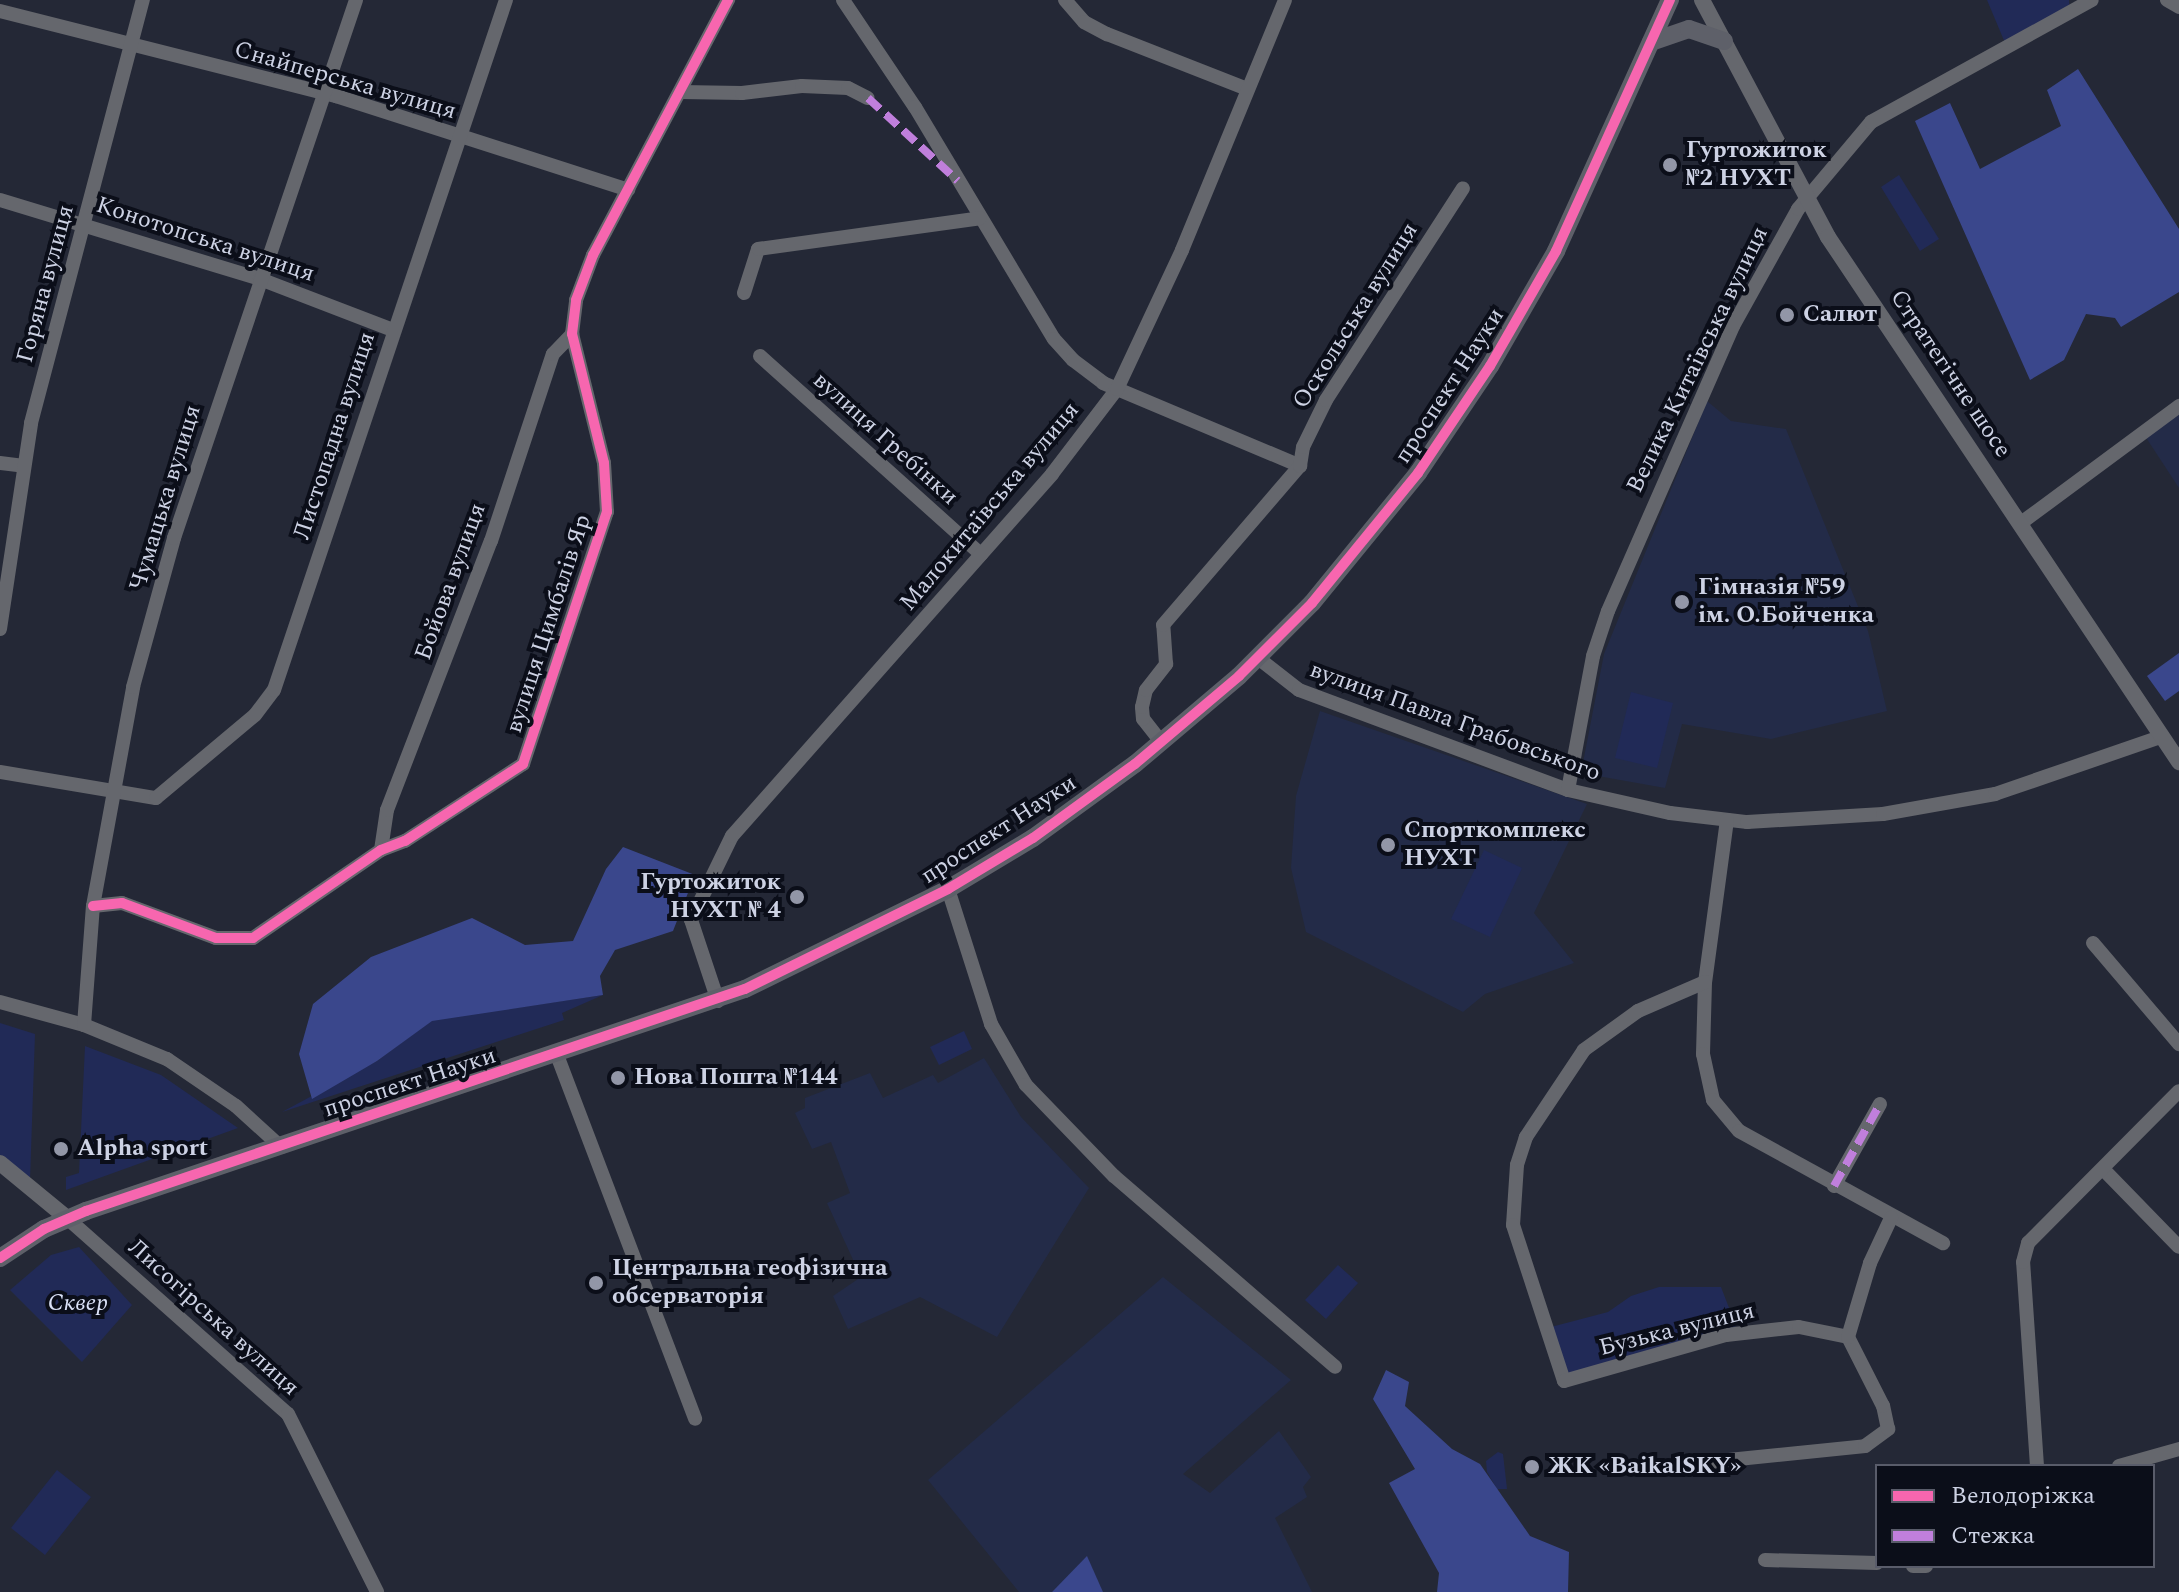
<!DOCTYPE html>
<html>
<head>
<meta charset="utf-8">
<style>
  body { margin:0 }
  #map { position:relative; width:2179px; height:1592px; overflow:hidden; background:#242836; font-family:Spectral,serif }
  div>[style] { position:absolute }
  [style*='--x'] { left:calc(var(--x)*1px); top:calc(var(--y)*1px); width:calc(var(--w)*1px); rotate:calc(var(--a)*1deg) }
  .built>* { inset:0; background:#232b48 }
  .green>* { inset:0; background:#212a57 }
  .forest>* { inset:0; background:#3a478c }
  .minor>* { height:14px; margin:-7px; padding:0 7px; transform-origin:7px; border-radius:7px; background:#65676d }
  .tertiary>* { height:16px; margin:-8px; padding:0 8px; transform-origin:8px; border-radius:8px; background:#65676d }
  .secondary>* { height:18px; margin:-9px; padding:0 9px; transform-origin:9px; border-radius:9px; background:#5e6069 }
  .quiet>* { height:8px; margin-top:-4px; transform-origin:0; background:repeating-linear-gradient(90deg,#c07fdc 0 16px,transparent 0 24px) }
  .cycleway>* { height:10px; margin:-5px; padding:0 5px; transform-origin:5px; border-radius:5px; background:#f766af }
  .dots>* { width:22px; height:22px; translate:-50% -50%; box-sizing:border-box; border:4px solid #0b0e19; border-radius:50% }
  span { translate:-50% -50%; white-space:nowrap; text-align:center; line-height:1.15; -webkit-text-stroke:8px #0b0e19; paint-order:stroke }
  .street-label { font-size:24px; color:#cdd2e4 }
  .poi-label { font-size:24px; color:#cdd2e4; font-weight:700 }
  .left { translate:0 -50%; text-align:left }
  .right { translate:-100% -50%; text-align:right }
  .park-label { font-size:24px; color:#dbe2f8; font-style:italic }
  .legend { position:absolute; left:1875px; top:1464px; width:280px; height:104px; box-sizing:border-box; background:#0b0e19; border:2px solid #595c6a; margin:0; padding:10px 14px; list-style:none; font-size:24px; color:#cdd2e4 }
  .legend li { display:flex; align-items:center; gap:16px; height:40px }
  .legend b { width:40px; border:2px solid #595c6a }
</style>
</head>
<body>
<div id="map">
  <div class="built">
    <div style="clip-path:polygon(1707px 401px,1731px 421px,1786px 429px,1868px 631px,1887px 711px,1771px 739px,1682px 724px,1665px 788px,1581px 773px,1604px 654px)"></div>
    <div style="clip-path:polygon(2179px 402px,2179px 488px,2143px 433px)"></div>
    <div style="clip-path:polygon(1320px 711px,1587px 804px,1534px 913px,1574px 963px,1485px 994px,1463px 1012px,1306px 932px,1291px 868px,1296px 796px)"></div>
    <div style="clip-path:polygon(984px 1058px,1021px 1117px,1089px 1188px,997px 1337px,920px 1297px,848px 1329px,833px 1296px,861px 1277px,827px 1203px,850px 1193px,831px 1142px,812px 1149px,795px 1113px,805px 1108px,805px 1098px,870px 1073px,883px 1098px,933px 1075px,938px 1083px)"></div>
    <div style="clip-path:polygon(1163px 1277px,1291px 1380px,1183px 1474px,1210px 1493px,1279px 1431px,1311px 1477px,1303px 1487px,1307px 1497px,1275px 1518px,1312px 1592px,1103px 1592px,1087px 1557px,1052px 1592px,1019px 1592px,928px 1480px)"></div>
  </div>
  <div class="green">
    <div style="clip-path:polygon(1987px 0,2069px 0,2070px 15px,2008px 50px)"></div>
    <div style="clip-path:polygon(1899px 175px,1939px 239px,1920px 251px,1881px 187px)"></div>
    <div style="clip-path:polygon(1631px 692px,1673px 703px,1657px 768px,1615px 758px)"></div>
    <div style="clip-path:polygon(1484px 850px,1522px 868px,1490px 937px,1451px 919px)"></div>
    <div style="clip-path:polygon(603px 995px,562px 1013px,564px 1020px,282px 1112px,377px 1061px,432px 1020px)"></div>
    <div style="clip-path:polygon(0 1023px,35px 1034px,30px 1180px,0 1155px)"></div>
    <div style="clip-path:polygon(964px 1031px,972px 1049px,939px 1065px,930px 1047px)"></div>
    <div style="clip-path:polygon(85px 1046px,161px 1075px,238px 1128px,66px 1190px,66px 1177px,79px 1173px)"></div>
    <div style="clip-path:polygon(79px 1247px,132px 1305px,82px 1362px,10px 1290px,51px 1255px)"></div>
    <div style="clip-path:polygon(1338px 1265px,1358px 1283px,1326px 1319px,1305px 1300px)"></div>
    <div style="clip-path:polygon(1659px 1287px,1721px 1287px,1736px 1326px,1566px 1376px,1551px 1327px,1608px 1312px,1631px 1296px)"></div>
    <div style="clip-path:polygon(1498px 1452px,1503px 1454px,1507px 1489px,1497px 1489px,1487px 1472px,1486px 1461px)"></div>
    <div style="clip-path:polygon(57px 1470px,91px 1497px,45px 1555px,11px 1528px)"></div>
  </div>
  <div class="forest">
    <div style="clip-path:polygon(2078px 69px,2179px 229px,2179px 292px,2121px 327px,2115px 318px,2086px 314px,2064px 360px,2030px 380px,1915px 121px,1950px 103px,1980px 169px,2061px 126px,2047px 90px)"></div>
    <div style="clip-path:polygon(2179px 653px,2179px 691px,2165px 701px,2147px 676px)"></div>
    <div style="clip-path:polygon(623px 847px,695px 875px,673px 931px,615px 950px,600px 976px,603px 995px,432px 1021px,377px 1061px,312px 1099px,299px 1054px,313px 1004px,371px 957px,472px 918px,525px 945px,573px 941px,606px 869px)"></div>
    <div style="clip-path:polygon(1386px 1370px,1409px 1382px,1405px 1406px,1452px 1449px,1480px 1464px,1530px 1536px,1569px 1552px,1568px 1592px,1437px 1592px,1439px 1573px,1389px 1483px,1415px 1469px,1373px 1399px)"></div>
    <div style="clip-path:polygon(1087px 1556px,1103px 1592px,1052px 1592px)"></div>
  </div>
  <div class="minor">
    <div style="--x:843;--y:0;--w:129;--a:56.1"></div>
    <div style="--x:915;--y:107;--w:270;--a:59.1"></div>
    <div style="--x:1054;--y:339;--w:28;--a:48"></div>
    <div style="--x:1073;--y:360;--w:38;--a:37"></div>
    <div style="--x:1103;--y:383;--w:214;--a:22.8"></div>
    <div style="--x:1065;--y:0;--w:29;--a:49"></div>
    <div style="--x:1084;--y:22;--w:26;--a:28"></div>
    <div style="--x:1107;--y:34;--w:150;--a:21.4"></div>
    <div style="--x:2167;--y:0;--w:14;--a:30"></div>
    <div style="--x:0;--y:11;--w:347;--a:14.2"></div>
    <div style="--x:336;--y:96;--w:307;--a:17.8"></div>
    <div style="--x:681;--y:92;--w:61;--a:0.9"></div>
    <div style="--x:742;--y:93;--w:60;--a:-6.7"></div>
    <div style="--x:802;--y:86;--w:46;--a:2.5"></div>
    <div style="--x:848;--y:88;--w:22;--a:27"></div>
    <div style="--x:0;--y:200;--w:272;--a:16.9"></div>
    <div style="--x:260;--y:279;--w:142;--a:21"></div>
    <div style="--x:744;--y:293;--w:46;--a:-72.3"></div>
    <div style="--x:758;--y:249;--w:224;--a:-7.9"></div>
    <div style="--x:760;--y:356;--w:297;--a:41.9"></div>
    <div style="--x:0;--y:463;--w:24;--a:7"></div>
    <div style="--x:2021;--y:523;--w:197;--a:-36.5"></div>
    <div style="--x:0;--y:629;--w:208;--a:-81.4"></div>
    <div style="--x:31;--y:423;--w:438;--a:-75.2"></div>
    <div style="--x:1258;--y:658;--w:52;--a:38"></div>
    <div style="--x:1299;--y:690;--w:287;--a:20.4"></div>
    <div style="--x:1568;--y:790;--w:105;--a:12.7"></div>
    <div style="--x:1670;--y:813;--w:78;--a:6.7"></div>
    <div style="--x:1747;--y:822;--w:136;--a:-3.4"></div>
    <div style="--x:1883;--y:814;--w:114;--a:-10.1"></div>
    <div style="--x:1995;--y:794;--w:176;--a:-19"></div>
    <div style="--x:1162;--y:743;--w:31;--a:-128"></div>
    <div style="--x:1143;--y:719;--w:12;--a:-95"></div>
    <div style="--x:1142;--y:707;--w:17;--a:-77"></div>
    <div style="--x:1146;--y:690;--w:33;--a:-52"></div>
    <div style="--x:1166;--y:664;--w:39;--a:-94"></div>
    <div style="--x:1163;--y:625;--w:210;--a:-49.3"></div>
    <div style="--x:1300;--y:466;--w:19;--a:-81"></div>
    <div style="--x:1303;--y:447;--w:52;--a:-63.9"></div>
    <div style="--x:1326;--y:400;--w:252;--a:-57.1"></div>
    <div style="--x:0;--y:772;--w:158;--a:9.5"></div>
    <div style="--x:156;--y:798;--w:129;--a:-40"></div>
    <div style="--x:255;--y:715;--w:31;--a:-53"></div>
    <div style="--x:274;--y:690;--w:728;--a:-71.42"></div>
    <div style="--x:1568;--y:790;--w:136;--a:-79.4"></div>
    <div style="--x:1593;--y:656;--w:47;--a:-71.6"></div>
    <div style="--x:1608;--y:611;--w:311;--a:-66.3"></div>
    <div style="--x:1733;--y:326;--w:134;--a:-60.9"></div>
    <div style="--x:1798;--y:209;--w:114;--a:-50"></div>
    <div style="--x:1871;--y:122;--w:252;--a:-28.9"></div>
    <div style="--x:1727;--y:820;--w:163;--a:97.7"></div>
    <div style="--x:1705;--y:982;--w:72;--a:91.6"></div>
    <div style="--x:1703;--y:1054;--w:47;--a:77.7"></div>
    <div style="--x:1713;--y:1100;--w:40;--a:50"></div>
    <div style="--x:1739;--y:1131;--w:233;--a:28.8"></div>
    <div style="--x:381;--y:850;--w:40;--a:-81.5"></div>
    <div style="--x:387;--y:810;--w:288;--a:-68.9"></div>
    <div style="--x:491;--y:541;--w:197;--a:-71.7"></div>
    <div style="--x:553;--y:354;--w:28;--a:-46"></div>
    <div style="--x:948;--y:889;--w:142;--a:72.3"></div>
    <div style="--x:991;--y:1024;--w:70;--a:60.2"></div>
    <div style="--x:1026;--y:1085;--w:127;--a:46"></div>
    <div style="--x:1114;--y:1176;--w:292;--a:40.8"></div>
    <div style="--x:93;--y:906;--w:29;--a:-6"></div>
    <div style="--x:122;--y:903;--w:100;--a:20.4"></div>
    <div style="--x:216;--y:938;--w:37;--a:0"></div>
    <div style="--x:253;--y:938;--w:155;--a:-34.5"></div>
    <div style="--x:381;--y:850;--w:26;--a:-21"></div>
    <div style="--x:405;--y:841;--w:141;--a:-33.1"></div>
    <div style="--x:523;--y:764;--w:266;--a:-71.6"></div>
    <div style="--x:607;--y:512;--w:49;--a:-93.5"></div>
    <div style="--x:604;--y:463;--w:133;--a:-103.9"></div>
    <div style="--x:572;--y:334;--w:34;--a:-83"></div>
    <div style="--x:576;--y:300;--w:48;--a:-69.3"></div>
    <div style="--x:593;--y:255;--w:289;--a:-62.1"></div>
    <div style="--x:2093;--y:943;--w:133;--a:49.6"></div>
    <div style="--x:1705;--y:982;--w:73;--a:156.6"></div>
    <div style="--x:1638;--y:1011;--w:67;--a:144.2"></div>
    <div style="--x:1584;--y:1050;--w:105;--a:123.7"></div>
    <div style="--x:1526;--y:1137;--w:29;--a:108"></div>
    <div style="--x:1517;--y:1165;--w:60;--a:93.8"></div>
    <div style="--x:1513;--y:1225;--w:164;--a:71.9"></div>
    <div style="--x:1564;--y:1381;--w:168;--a:-15.9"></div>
    <div style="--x:1726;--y:1335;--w:73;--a:-6.3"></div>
    <div style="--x:1799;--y:1327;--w:50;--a:11.5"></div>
    <div style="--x:718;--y:1001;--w:85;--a:-108.4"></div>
    <div style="--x:691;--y:920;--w:93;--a:-64"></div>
    <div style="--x:732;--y:836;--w:483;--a:-48.5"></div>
    <div style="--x:1052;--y:474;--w:107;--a:-52.6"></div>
    <div style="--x:1117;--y:389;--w:153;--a:-64.9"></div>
    <div style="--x:1182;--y:250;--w:270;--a:-67.6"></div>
    <div style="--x:0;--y:1002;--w:87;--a:15.3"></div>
    <div style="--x:84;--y:1025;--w:90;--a:22.3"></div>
    <div style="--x:167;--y:1059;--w:83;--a:34.3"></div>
    <div style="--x:236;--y:1106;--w:61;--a:42.3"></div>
    <div style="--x:84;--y:1025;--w:119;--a:-85.7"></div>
    <div style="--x:93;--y:906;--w:223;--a:-79.6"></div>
    <div style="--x:133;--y:687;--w:155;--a:-74.6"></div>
    <div style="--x:174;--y:538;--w:568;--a:-71.31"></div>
    <div style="--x:557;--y:1055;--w:389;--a:69.2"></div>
    <div style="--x:2104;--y:1170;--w:107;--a:45.8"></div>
    <div style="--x:1834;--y:1186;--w:94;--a:-60.7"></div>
    <div style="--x:67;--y:1218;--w:295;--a:41.6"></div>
    <div style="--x:288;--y:1414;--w:199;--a:63.4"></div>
    <div style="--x:1689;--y:1464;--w:177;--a:-5.8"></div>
    <div style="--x:1865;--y:1446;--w:29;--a:-36"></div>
    <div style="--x:1888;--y:1429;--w:24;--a:-102"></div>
    <div style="--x:1883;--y:1406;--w:77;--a:-116.9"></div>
    <div style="--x:1848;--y:1337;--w:77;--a:-73.4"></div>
    <div style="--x:1870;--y:1263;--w:50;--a:-65"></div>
    <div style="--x:2037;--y:1466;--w:204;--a:-93.9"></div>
    <div style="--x:2023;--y:1262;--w:20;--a:-75"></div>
    <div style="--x:2028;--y:1243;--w:214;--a:-45.2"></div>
    <div style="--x:2119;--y:1466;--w:62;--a:-15.8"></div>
    <div style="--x:1765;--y:1560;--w:112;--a:1.5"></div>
    <div style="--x:1913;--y:1566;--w:13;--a:0"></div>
  </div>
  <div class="tertiary">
    <div style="--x:1702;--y:0;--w:268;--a:62"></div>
    <div style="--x:1828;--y:237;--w:632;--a:56.23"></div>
    <div style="--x:0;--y:1163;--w:87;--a:39.4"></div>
  </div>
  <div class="secondary">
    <div style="--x:1651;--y:42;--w:40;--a:-18.9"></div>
    <div style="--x:1689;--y:29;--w:37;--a:19"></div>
    <div style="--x:0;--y:1258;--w:53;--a:-33.4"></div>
    <div style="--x:44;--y:1229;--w:46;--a:-23.2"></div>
    <div style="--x:86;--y:1211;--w:695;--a:-18.62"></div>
    <div style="--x:745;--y:989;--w:226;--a:-26.2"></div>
    <div style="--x:948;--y:889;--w:99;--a:-31"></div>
    <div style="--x:1033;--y:838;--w:126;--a:-36"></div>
    <div style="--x:1135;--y:764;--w:136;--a:-40.2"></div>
    <div style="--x:1239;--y:676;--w:103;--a:-45"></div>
    <div style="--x:1312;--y:603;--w:168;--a:-50.8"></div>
    <div style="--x:1418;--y:473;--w:129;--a:-56.1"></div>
    <div style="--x:1490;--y:366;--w:133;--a:-60.1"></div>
    <div style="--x:1556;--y:251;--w:276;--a:-65.6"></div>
  </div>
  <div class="quiet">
    <div style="--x:868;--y:98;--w:122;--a:42.7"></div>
    <div style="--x:1834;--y:1186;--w:94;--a:-60.7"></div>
  </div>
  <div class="cycleway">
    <div style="--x:93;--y:906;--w:29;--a:-6"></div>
    <div style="--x:122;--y:903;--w:100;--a:20.4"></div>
    <div style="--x:216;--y:938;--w:37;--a:0"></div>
    <div style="--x:253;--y:938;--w:155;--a:-34.5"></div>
    <div style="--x:381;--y:850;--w:26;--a:-21"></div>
    <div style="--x:405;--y:841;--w:141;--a:-33.1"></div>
    <div style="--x:523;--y:764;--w:266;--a:-71.6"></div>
    <div style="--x:607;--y:512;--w:49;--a:-93.5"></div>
    <div style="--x:604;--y:463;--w:133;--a:-103.9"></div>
    <div style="--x:572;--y:334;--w:34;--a:-83"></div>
    <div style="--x:576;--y:300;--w:48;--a:-69.3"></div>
    <div style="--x:593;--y:255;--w:289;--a:-62.1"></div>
    <div style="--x:0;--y:1258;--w:53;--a:-33.4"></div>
    <div style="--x:44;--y:1229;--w:46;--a:-23.2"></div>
    <div style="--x:86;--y:1211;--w:695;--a:-18.62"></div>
    <div style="--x:745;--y:989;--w:226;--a:-26.2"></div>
    <div style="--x:948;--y:889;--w:99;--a:-31"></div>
    <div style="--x:1033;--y:838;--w:126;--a:-36"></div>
    <div style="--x:1135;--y:764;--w:136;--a:-40.2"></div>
    <div style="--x:1239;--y:676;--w:103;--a:-45"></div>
    <div style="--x:1312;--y:603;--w:168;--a:-50.8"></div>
    <div style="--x:1418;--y:473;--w:129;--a:-56.1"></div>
    <div style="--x:1490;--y:366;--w:133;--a:-60.1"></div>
    <div style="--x:1556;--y:251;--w:276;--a:-65.6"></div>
  </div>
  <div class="dots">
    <div style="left:1670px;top:165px;background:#9296a7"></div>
    <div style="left:1787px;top:315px;background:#9296a7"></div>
    <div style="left:1682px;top:602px;background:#9296a7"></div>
    <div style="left:1388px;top:845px;background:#9296a7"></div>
    <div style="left:797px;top:897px;background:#9296a7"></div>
    <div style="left:618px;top:1078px;background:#9296a7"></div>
    <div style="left:61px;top:1149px;background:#9296a7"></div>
    <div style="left:596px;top:1283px;background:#9296a7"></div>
    <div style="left:1532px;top:1467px;background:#9296a7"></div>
  </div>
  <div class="street-label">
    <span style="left:345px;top:81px;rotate:16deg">Снайперська вулиця</span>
    <span style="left:205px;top:240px;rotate:18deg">Конотопська вулиця</span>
    <span style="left:46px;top:284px;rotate:-75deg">Горяна вулиця</span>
    <span style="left:1356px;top:316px;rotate:-58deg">Оскольська вулиця</span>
    <span style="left:1698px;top:360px;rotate:-64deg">Велика Китаївська вулиця</span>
    <span style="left:1950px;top:374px;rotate:56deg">Стратегічне шосе</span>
    <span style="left:1450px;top:386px;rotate:-57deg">проспект Науки</span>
    <span style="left:335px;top:436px;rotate:-72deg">Листопадна вулиця</span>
    <span style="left:885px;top:439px;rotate:42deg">вулиця Гребінки</span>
    <span style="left:166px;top:498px;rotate:-73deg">Чумацька вулиця</span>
    <span style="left:990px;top:507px;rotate:-50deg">Малокитаївська вулиця</span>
    <span style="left:451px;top:582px;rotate:-70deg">Бойова вулиця</span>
    <span style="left:549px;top:624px;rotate:-72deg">вулиця Цимбалів Яр</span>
    <span style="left:1455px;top:722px;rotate:20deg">вулиця Павла Грабовського</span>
    <span style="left:999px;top:830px;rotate:-33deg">проспект Науки</span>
    <span style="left:410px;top:1083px;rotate:-18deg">проспект Науки</span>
    <span style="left:213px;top:1318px;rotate:42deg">Лисогірська вулиця</span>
    <span style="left:1677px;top:1330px;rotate:-14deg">Бузька вулиця</span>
  </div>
  <div class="poi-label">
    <span class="left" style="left:1686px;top:165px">Гуртожиток<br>№2 НУХТ</span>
    <span class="left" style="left:1803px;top:315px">Салют</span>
    <span class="left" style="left:1698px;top:602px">Гімназія №59<br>ім. О.Бойченка</span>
    <span class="left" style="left:1404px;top:845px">Спорткомплекс<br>НУХТ</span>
    <span class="right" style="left:781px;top:897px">Гуртожиток<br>НУХТ № 4</span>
    <span class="left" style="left:634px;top:1078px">Нова Пошта №144</span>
    <span class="left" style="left:77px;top:1149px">Alpha sport</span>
    <span class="left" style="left:612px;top:1283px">Центральна геофізична<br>обсерваторія</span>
    <span class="left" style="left:1548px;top:1467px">ЖК «BaikalSKY»</span>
  </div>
  <div class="park-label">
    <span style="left:78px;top:1304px">Сквер</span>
  </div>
  <ul class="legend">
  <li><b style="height:10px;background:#f766af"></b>Велодоріжка</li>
  <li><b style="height:10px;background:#c07fdc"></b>Стежка</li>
  </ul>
</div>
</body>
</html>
